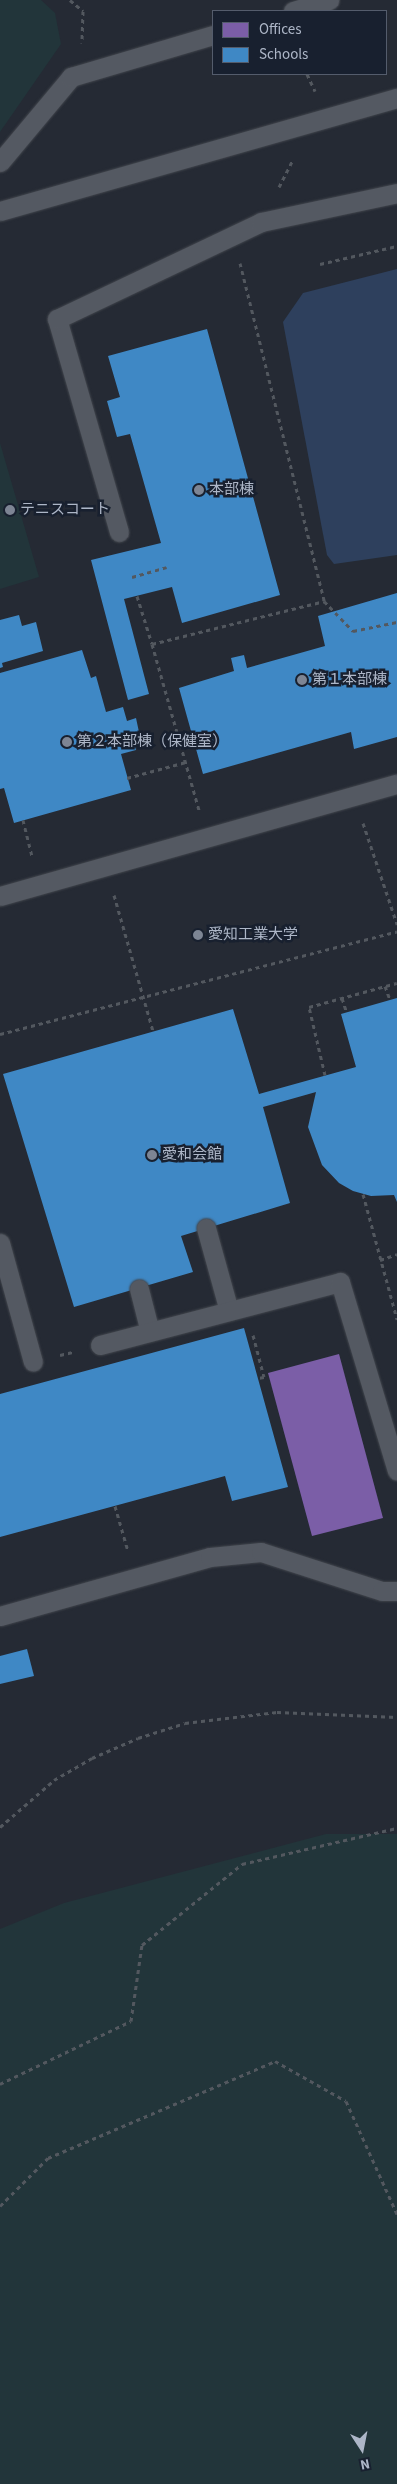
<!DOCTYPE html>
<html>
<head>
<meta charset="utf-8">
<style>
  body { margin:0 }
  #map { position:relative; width:397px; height:2484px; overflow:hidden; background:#252a34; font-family:"Source Sans 3","Noto Sans JP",sans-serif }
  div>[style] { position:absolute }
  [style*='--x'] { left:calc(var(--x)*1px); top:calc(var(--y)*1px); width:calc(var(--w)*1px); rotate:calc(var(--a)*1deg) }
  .green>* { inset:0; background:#22353a }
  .water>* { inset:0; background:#2e405d }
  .offices>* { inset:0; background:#7b5ea7 }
  .schools>* { inset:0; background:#3f88c5 }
  .path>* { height:3px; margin-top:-1.5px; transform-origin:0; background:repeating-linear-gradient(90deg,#53585f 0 4px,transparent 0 8px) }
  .roads { filter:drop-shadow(0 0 1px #41454c) drop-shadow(0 0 1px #41454c) }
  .service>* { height:19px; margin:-9.5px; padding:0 9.5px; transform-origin:9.5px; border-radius:9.5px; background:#545962 }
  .dots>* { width:14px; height:14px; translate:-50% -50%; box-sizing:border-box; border:2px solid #18202f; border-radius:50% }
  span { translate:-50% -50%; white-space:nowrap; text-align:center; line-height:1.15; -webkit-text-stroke:5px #18202f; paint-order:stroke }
  .poi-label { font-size:15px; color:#adb6c7 }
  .left { translate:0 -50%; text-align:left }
  .legend { position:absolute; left:212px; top:10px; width:175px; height:65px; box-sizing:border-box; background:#18202f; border:1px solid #545c6c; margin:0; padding:6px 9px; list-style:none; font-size:15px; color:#adb6c7 }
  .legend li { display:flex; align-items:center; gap:10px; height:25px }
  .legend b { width:25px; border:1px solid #545c6c }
  .north { position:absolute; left:337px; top:2424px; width:50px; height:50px; -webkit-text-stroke:4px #18202f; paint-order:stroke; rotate:169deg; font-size:14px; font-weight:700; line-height:20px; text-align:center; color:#adb6c7 }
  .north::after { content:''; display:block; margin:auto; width:18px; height:22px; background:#adb6c7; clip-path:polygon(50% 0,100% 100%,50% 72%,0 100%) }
</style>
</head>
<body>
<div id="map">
  <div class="green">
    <div style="clip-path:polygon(0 0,41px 0,55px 13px,61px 44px,0 132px)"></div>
    <div style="clip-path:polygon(0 443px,39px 577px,0 589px)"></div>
    <div style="clip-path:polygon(326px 1834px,397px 1834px,397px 2484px,0 2484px,0 1929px,64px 1903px)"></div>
  </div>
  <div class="water">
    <div style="clip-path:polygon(397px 269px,397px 555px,334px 564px,327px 555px,283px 322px,303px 293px)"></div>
  </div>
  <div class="offices">
    <div style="clip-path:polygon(339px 1354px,383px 1518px,312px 1536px,268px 1373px)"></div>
  </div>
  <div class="schools">
    <div style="clip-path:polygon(207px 329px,280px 595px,182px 623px,172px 587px,124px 599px,149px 694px,128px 700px,91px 560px,161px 543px,130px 434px,117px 437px,107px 401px,120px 397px,108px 356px)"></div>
    <div style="clip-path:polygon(397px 593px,397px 737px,354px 749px,351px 732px,203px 774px,179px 688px,234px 671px,231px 658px,244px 655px,247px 668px,325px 646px,318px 616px)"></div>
    <div style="clip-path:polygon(19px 615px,22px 626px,36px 622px,43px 651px,2px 663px,3px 667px,0 668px,0 620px)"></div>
    <div style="clip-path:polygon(82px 650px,91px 678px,96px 676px,106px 712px,123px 707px,127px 721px,136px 718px,139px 732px,131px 733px,136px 750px,121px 754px,131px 790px,14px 823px,4px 788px,0 789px,0 673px)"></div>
    <div style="clip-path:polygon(397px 998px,397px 1202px,394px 1195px,371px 1196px,353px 1191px,339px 1183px,322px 1165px,308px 1127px,316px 1092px,263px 1107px,290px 1203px,181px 1236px,193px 1272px,74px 1307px,3px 1074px,233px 1009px,259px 1094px,356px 1067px,341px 1014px)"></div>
    <div style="clip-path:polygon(244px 1328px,288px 1487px,232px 1501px,225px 1476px,0 1537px,0 1394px)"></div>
    <div style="clip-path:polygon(27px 1649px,34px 1676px,0 1684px,0 1656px)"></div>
  </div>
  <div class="path">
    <div style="--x:70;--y:0;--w:17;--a:40"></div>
    <div style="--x:83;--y:11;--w:32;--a:92"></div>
    <div style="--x:307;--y:74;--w:19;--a:65"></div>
    <div style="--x:279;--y:187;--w:31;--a:-63"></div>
    <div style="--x:240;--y:263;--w:348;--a:76"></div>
    <div style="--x:324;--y:601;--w:42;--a:46"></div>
    <div style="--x:353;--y:631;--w:45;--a:-11.6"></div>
    <div style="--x:320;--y:264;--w:79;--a:-13.2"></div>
    <div style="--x:132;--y:577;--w:36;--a:-16"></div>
    <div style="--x:137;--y:596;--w:50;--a:72.6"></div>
    <div style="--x:152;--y:644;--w:177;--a:-14"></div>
    <div style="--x:152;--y:644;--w:173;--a:74.2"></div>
    <div style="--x:178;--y:737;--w:15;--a:-16"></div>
    <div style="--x:127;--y:778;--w:61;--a:-15.2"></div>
    <div style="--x:23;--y:820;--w:37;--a:76"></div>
    <div style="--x:363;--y:823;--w:107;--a:71.4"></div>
    <div style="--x:114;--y:895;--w:141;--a:74"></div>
    <div style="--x:385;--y:986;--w:15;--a:70"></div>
    <div style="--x:342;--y:998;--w:16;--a:72"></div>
    <div style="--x:0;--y:1034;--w:410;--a:-14.5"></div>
    <div style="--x:325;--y:1075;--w:70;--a:-103.2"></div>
    <div style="--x:309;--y:1007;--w:91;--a:-15.3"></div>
    <div style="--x:363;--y:1194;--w:130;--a:74.8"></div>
    <div style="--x:380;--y:1260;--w:18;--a:-19"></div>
    <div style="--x:253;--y:1335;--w:43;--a:75.3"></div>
    <div style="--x:264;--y:1377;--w:6;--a:171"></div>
    <div style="--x:60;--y:1355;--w:13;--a:-13"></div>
    <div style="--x:115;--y:1506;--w:47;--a:73.9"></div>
    <div style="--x:0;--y:1827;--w:72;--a:-41"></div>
    <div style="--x:54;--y:1780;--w:44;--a:-30.1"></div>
    <div style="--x:92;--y:1758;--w:50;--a:-23.5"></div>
    <div style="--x:138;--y:1738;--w:49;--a:-17.7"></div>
    <div style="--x:185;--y:1723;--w:93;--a:-6.8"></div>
    <div style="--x:277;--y:1712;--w:120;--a:2.4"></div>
    <div style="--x:0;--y:2084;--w:145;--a:-25.7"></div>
    <div style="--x:131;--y:2021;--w:77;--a:-81.8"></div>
    <div style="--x:142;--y:1945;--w:129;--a:-39"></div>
    <div style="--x:242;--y:1864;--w:159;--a:-13.1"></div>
    <div style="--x:0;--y:2206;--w:68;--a:-45"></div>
    <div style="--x:48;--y:2158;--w:247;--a:-23.1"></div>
    <div style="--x:275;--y:2061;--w:81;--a:29.4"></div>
    <div style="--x:346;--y:2101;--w:124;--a:65.7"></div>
  </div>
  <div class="roads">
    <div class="service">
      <div style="--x:293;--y:11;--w:38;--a:-17"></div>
      <div style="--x:0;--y:162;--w:111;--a:-50.1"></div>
      <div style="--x:71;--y:77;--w:148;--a:-16.5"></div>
      <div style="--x:0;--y:211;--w:413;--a:-15.9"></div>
      <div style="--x:119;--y:532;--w:222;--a:-106.2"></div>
      <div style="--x:57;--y:319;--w:226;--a:-25.4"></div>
      <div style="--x:261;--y:222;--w:139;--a:-12"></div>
      <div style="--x:0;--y:896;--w:412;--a:-15.8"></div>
      <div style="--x:206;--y:1228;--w:86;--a:74.5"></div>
      <div style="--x:0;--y:1243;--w:123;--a:74.5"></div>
      <div style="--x:139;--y:1289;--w:44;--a:75.7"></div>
      <div style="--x:100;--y:1345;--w:248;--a:-14.7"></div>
      <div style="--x:340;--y:1282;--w:197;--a:73.2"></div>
      <div style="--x:0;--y:1616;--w:218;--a:-15.7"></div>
      <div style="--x:210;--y:1557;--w:51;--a:-5.6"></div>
      <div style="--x:261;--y:1552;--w:127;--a:17.9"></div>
      <div style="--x:382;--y:1591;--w:15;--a:0"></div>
    </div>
  </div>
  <div class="dots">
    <div style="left:199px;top:490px;background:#7d8594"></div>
    <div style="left:10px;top:510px;background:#7d8594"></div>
    <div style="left:302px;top:680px;background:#7d8594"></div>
    <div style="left:67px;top:742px;background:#7d8594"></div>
    <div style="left:198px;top:935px;background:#7d8594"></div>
    <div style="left:152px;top:1155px;background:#7d8594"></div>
  </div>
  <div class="poi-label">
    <span class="left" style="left:209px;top:490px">本部棟</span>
    <span class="left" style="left:20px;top:510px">テニスコート</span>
    <span class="left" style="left:312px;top:680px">第１本部棟</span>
    <span class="left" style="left:77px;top:742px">第２本部棟（保健室）</span>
    <span class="left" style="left:208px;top:935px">愛知工業大学</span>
    <span class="left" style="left:162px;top:1155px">愛和会館</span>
  </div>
  <ul class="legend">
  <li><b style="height:14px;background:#7b5ea7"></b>Offices</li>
  <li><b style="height:14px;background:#3f88c5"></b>Schools</li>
  </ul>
  <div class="north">N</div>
</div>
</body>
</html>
